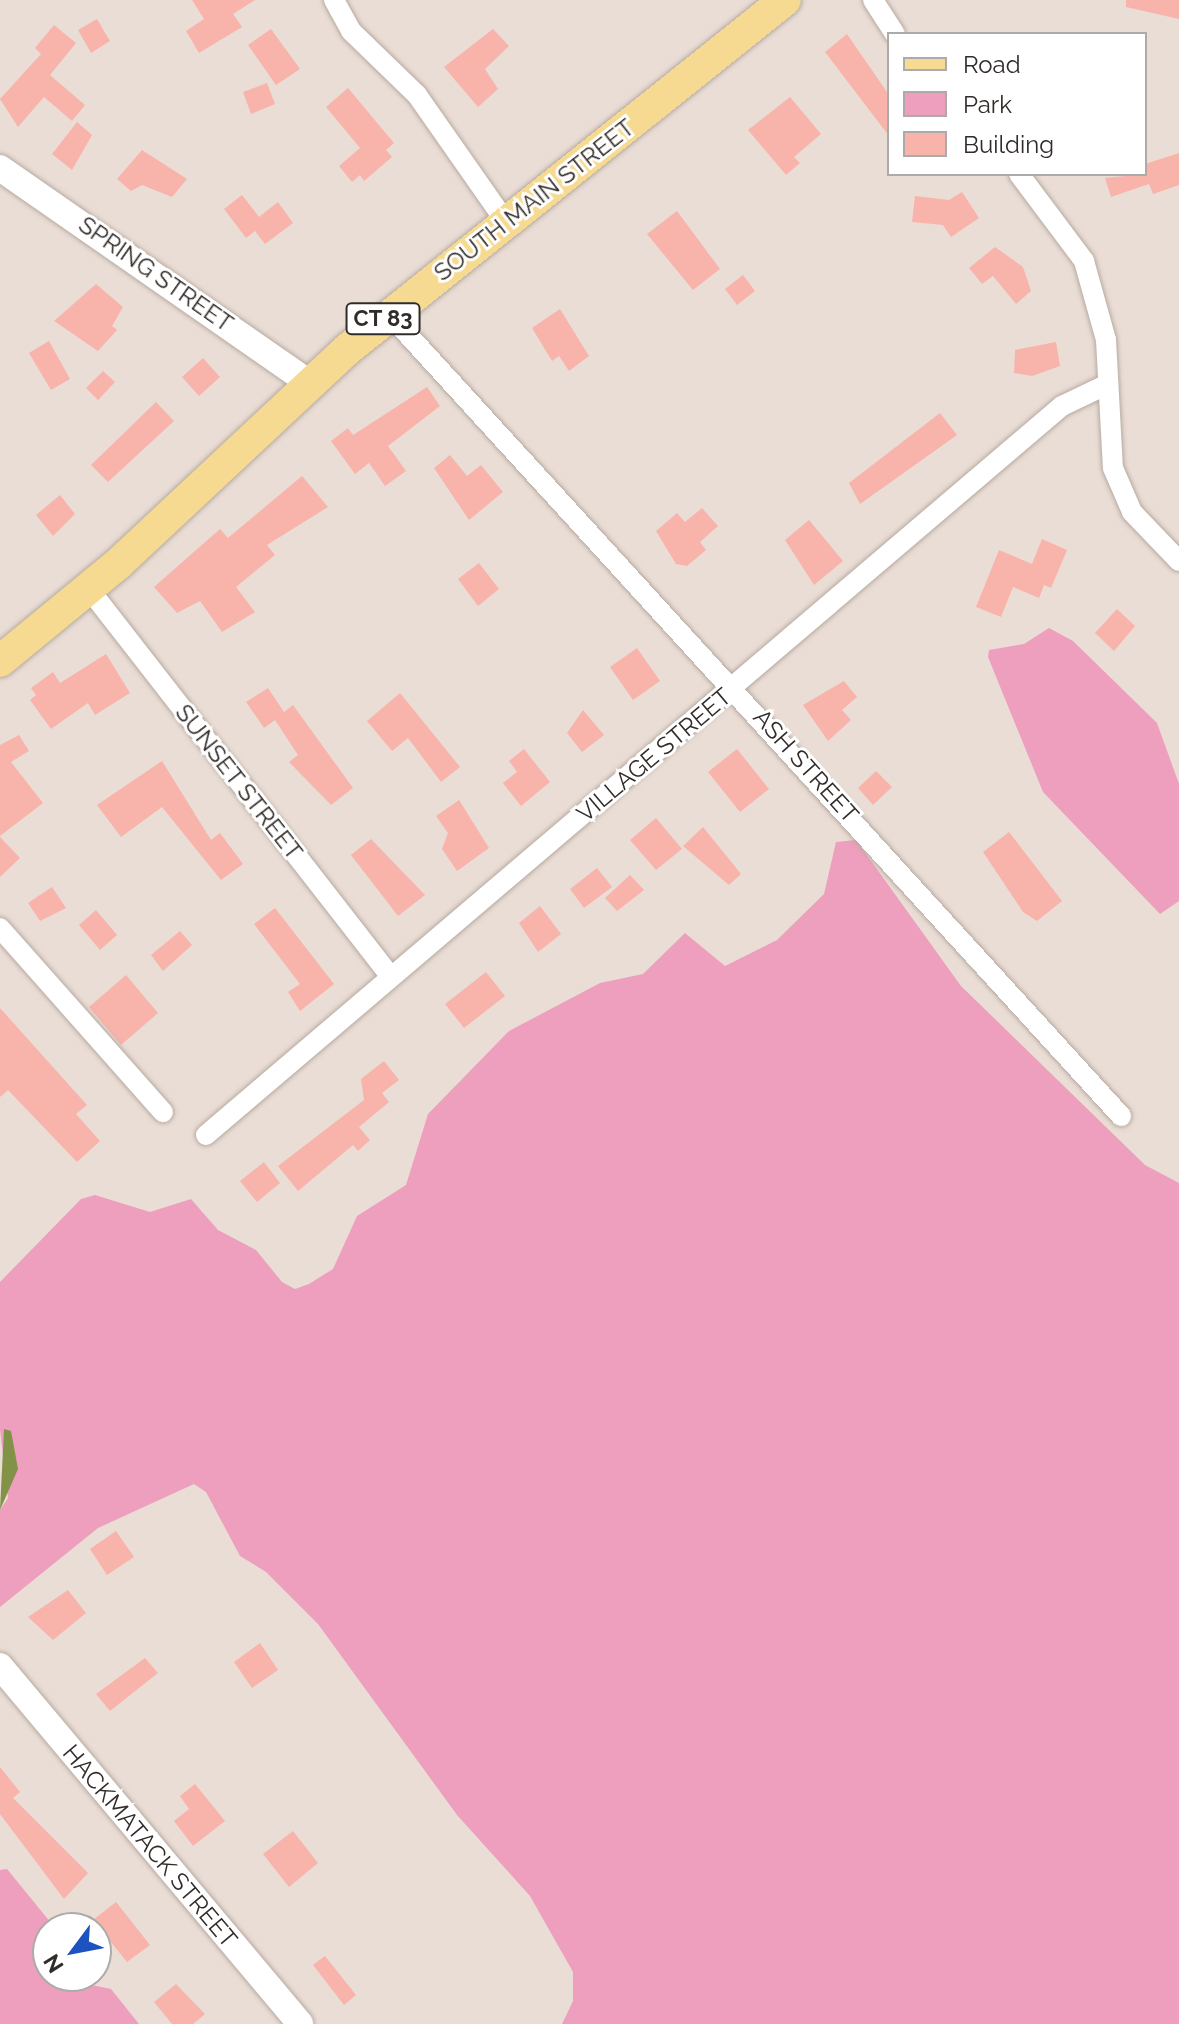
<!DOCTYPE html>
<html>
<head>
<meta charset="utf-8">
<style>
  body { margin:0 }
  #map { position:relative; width:1179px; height:2024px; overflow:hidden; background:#eaddd5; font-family:Raleway,sans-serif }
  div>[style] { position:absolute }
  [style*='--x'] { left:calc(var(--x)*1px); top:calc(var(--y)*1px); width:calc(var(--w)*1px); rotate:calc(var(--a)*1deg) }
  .green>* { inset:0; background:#ed9fbd }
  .water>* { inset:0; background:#829247 }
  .building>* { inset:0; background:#f8b3ab }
  .roads { filter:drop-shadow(0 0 2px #b6aaa1) drop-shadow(0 0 2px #b6aaa1) }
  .minor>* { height:20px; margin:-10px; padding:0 10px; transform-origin:10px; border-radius:10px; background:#fff }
  .tertiary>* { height:26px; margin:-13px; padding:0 13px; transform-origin:13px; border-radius:13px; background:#fff }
  .primary>* { height:32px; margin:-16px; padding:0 16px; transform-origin:16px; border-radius:16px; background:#f6da91 }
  span { translate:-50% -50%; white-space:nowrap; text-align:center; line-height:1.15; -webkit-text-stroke:6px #fff; paint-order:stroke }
  .shield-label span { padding:2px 6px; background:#fff; border:2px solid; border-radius:6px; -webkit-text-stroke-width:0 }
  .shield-label { font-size:22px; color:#312c29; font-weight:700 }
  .street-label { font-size:24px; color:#312c29 }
  .legend { position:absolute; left:887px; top:32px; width:260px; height:144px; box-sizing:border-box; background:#fff; border:2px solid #adaba9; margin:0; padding:10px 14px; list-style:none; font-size:24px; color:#312c29 }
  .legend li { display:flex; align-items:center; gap:16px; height:40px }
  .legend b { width:40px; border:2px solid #adaba9 }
  .north { position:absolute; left:32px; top:1912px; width:80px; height:80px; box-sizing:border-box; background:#fff; border:2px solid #adaba9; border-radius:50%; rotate:238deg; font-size:22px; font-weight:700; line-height:32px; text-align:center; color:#312c29 }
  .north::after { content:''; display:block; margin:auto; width:28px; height:36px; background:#1d53c0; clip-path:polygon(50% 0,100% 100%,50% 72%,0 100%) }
</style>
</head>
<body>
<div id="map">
  <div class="green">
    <div style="clip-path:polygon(1049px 628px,1073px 641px,1157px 723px,1179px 784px,1179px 901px,1160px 914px,1043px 792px,988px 657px,989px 650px,1024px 644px)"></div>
    <div style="clip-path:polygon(856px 840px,961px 986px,1145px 1165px,1179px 1183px,1179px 2024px,562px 2024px,573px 2001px,573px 1972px,530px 1896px,457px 1815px,318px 1624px,266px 1572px,240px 1556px,206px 1492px,194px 1484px,98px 1528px,0 1607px,0 1510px,8px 1498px,0 1430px,0 1282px,81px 1199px,95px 1195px,150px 1212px,191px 1199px,218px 1230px,256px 1250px,282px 1282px,295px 1289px,309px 1284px,333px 1269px,357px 1216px,406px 1185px,428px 1114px,509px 1031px,600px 983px,643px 974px,685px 933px,725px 966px,777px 940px,824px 894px,836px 842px)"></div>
    <div style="clip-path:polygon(7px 1869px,51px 1923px,48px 1976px,111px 1989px,139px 2024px,0 2024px,0 1870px)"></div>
  </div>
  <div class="water">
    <div style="clip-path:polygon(4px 1429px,11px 1431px,18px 1469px,0 1510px)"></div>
  </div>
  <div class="building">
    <div style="clip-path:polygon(192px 0,255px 0,233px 14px,242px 27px,199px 53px,186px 31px,204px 19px)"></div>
    <div style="clip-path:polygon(1126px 0,1179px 0,1179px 19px,1126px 7px)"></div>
    <div style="clip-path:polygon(97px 19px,110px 41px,91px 53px,78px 30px)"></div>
    <div style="clip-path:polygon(54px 25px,76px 43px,50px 75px,85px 105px,72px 121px,44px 97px,18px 127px,0 99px,41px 54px,35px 48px)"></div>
    <div style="clip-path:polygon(271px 29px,300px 69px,276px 85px,248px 45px)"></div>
    <div style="clip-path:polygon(493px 29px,509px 46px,485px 69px,498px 89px,478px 107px,444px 67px)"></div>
    <div style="clip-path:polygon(847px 34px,889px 95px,889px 136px,825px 52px)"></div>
    <div style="clip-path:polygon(267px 83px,275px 104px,251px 114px,243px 92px)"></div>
    <div style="clip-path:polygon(348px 88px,394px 143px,386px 150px,392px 157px,364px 181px,360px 175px,352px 182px,339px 166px,360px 148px,326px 107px)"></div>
    <div style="clip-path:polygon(790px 97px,821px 134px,794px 157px,800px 163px,786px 175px,748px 130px)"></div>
    <div style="clip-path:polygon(77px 122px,92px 135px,72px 170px,52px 154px)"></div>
    <div style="clip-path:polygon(142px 150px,187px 179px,172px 197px,142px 185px,131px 191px,117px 179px)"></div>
    <div style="clip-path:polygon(1179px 153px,1179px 185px,1153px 194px,1149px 184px,1111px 197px,1105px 178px,1145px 174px,1145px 164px)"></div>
    <div style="clip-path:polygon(962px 192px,979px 218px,951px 237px,943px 225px,912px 222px,915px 196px,949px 200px)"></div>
    <div style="clip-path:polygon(242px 195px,259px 217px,278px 202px,293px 223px,265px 244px,255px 231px,246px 238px,224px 209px)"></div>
    <div style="clip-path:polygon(677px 211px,720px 269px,693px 290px,647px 234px)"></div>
    <div style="clip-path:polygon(995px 247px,1023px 267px,1031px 291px,1016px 304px,993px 276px,982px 284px,969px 268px)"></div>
    <div style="clip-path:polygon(743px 275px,755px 291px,737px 305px,725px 289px)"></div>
    <div style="clip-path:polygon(96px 284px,123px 307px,112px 326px,117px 330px,98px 351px,54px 321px)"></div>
    <div style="clip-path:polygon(560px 309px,589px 356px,569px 371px,559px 356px,552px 361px,532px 328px)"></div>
    <div style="clip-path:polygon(49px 341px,70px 379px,51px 390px,29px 353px)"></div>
    <div style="clip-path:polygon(1056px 342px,1060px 366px,1032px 376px,1014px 373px,1015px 350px)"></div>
    <div style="clip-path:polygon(203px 358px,220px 377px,199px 396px,182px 377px)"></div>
    <div style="clip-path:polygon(103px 371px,115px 382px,98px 400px,86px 388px)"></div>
    <div style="clip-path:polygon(427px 387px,440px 406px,388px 446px,406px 471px,385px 486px,369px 463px,355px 474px,331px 441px,348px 428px,353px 435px)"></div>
    <div style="clip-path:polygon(156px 402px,174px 421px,108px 482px,91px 465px)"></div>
    <div style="clip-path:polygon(940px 413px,957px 435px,860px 504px,849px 483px)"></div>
    <div style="clip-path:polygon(450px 455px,467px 476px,481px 465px,503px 492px,469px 520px,434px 468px)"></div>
    <div style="clip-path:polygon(302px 476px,328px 507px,267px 545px,275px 555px,236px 587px,255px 612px,222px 632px,200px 601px,177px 613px,154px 587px,220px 529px,228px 538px)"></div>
    <div style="clip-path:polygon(60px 495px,75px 514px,53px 536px,36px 515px)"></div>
    <div style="clip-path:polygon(702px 508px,718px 526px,700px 542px,706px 550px,687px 566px,676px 564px,656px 531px,677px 513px,685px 522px)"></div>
    <div style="clip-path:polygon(809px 520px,843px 561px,814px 585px,785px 540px)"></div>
    <div style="clip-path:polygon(1042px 539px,1067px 550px,1051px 588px,1044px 585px,1039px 598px,1013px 587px,1001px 617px,976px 607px,999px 550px,1032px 564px)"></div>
    <div style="clip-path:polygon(479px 563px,499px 589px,478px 606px,458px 579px)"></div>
    <div style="clip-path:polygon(1117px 609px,1135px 626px,1114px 651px,1095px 633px)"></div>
    <div style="clip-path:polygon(637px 648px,660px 681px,633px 700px,610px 667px)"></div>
    <div style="clip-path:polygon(106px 654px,130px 693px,95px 715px,88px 703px,51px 729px,30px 700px,36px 695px,31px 688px,53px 672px,60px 683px)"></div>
    <div style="clip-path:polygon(844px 681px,857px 697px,842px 710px,851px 720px,828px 741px,803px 705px)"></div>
    <div style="clip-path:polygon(268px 688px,284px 712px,293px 705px,353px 788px,331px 805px,289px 762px,298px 755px,275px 720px,264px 728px,246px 702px)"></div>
    <div style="clip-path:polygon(400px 693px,460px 767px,441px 782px,408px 738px,392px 751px,367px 721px)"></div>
    <div style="clip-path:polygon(583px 710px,604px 735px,582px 752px,567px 733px)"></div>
    <div style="clip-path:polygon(19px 735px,29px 751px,11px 762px,43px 803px,0 836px,0 745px)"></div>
    <div style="clip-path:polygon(524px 749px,550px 782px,521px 806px,503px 783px,517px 772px,509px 761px)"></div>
    <div style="clip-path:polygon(737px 749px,769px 789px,740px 812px,708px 772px)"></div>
    <div style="clip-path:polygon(162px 761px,211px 840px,220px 833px,243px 864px,221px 880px,162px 807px,121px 837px,97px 805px)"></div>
    <div style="clip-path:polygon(876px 771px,892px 787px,873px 805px,858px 788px)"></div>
    <div style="clip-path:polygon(459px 800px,489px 848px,457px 871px,442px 849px,448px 833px,436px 816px)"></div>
    <div style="clip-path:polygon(656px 818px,682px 849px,656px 870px,630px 840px)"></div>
    <div style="clip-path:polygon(703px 827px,741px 874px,729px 885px,683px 846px)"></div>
    <div style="clip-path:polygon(1009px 832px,1062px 901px,1037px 921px,1023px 912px,983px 852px)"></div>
    <div style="clip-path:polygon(0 837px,20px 858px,0 877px)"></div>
    <div style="clip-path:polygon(371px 839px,425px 895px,398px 916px,351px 855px)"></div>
    <div style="clip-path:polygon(597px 868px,612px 887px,584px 908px,570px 889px)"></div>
    <div style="clip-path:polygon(630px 875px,644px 890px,617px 911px,605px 898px)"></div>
    <div style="clip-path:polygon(52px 887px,66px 908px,40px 921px,28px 903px)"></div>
    <div style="clip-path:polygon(540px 906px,561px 934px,538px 952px,519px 923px)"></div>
    <div style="clip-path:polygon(275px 908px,334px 984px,300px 1011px,288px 992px,300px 984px,254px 924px)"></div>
    <div style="clip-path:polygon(96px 910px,117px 935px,100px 950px,79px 925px)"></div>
    <div style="clip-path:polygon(180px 931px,192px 945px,163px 971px,151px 955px)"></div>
    <div style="clip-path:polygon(486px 972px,505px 996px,464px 1028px,445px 1004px)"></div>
    <div style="clip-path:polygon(126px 975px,158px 1013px,121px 1045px,89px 1007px)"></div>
    <div style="clip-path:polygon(0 1008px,87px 1105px,76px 1114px,100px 1141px,77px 1162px,8px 1090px,0 1097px)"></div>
    <div style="clip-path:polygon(384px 1061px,399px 1080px,382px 1093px,389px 1102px,359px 1127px,370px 1140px,358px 1151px,353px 1145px,298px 1191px,278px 1166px,364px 1100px,361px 1079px)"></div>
    <div style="clip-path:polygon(264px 1162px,280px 1183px,257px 1202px,240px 1181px)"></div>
    <div style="clip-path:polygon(116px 1531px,134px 1557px,107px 1575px,90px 1549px)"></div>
    <div style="clip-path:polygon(68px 1590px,86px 1613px,53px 1640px,28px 1617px)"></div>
    <div style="clip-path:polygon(260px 1643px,278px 1670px,252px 1688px,234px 1662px)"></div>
    <div style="clip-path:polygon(145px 1658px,158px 1673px,110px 1711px,96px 1694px)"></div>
    <div style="clip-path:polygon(0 1767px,20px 1792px,13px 1798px,88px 1873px,64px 1899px,0 1814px)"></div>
    <div style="clip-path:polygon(195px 1784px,225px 1821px,193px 1846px,174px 1821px,189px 1809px,180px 1796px)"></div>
    <div style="clip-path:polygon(293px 1831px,318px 1863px,289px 1887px,263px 1854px)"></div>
    <div style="clip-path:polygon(116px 1902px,150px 1945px,127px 1962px,106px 1936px,96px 1944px,93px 1920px)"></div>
    <div style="clip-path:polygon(325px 1956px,356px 1995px,344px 2005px,313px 1965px)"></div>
    <div style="clip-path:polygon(176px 1984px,205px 2014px,193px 2024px,172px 2024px,154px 2002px)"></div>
  </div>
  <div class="roads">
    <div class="minor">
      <div style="--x:334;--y:0;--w:35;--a:61"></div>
      <div style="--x:351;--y:31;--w:92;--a:44.1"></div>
      <div style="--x:417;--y:95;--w:155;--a:55"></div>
      <div style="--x:873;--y:0;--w:40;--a:57.1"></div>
      <div style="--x:1019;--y:174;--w:109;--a:53.2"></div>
      <div style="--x:1084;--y:261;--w:82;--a:74.4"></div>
      <div style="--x:1106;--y:340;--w:128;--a:86.9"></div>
      <div style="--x:1113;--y:468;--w:48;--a:66.6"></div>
      <div style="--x:1132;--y:512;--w:68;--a:46.2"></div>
      <div style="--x:389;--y:314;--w:1086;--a:47.61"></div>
      <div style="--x:89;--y:589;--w:488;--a:52.1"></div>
      <div style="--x:0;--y:928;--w:246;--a:48.5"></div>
      <div style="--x:206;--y:1135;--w:1124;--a:-40.42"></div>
      <div style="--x:1062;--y:406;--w:51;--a:-25.6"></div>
    </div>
    <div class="tertiary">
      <div style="--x:0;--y:168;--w:376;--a:34.8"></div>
      <div style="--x:0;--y:1666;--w:467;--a:50"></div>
    </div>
    <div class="primary">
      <div style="--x:0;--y:661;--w:153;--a:-39.4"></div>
      <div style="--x:118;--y:564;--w:315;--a:-43.1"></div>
      <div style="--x:348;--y:349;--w:559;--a:-38.61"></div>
    </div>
  </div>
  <div class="shield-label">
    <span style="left:383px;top:319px">CT 83</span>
  </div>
  <div class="street-label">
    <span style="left:534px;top:200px;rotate:-38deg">SOUTH MAIN STREET</span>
    <span style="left:156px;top:274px;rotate:35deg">SPRING STREET</span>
    <span style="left:654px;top:755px;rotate:-40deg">VILLAGE STREET</span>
    <span style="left:806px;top:766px;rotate:48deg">ASH STREET</span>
    <span style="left:239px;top:782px;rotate:52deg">SUNSET STREET</span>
    <span style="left:150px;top:1846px;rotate:50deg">HACKMATACK STREET</span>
  </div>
  <ul class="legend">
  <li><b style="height:10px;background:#f6da91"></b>Road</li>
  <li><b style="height:22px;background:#ed9fbd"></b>Park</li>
  <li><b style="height:22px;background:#f8b3ab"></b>Building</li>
  </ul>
  <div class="north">N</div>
</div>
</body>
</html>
